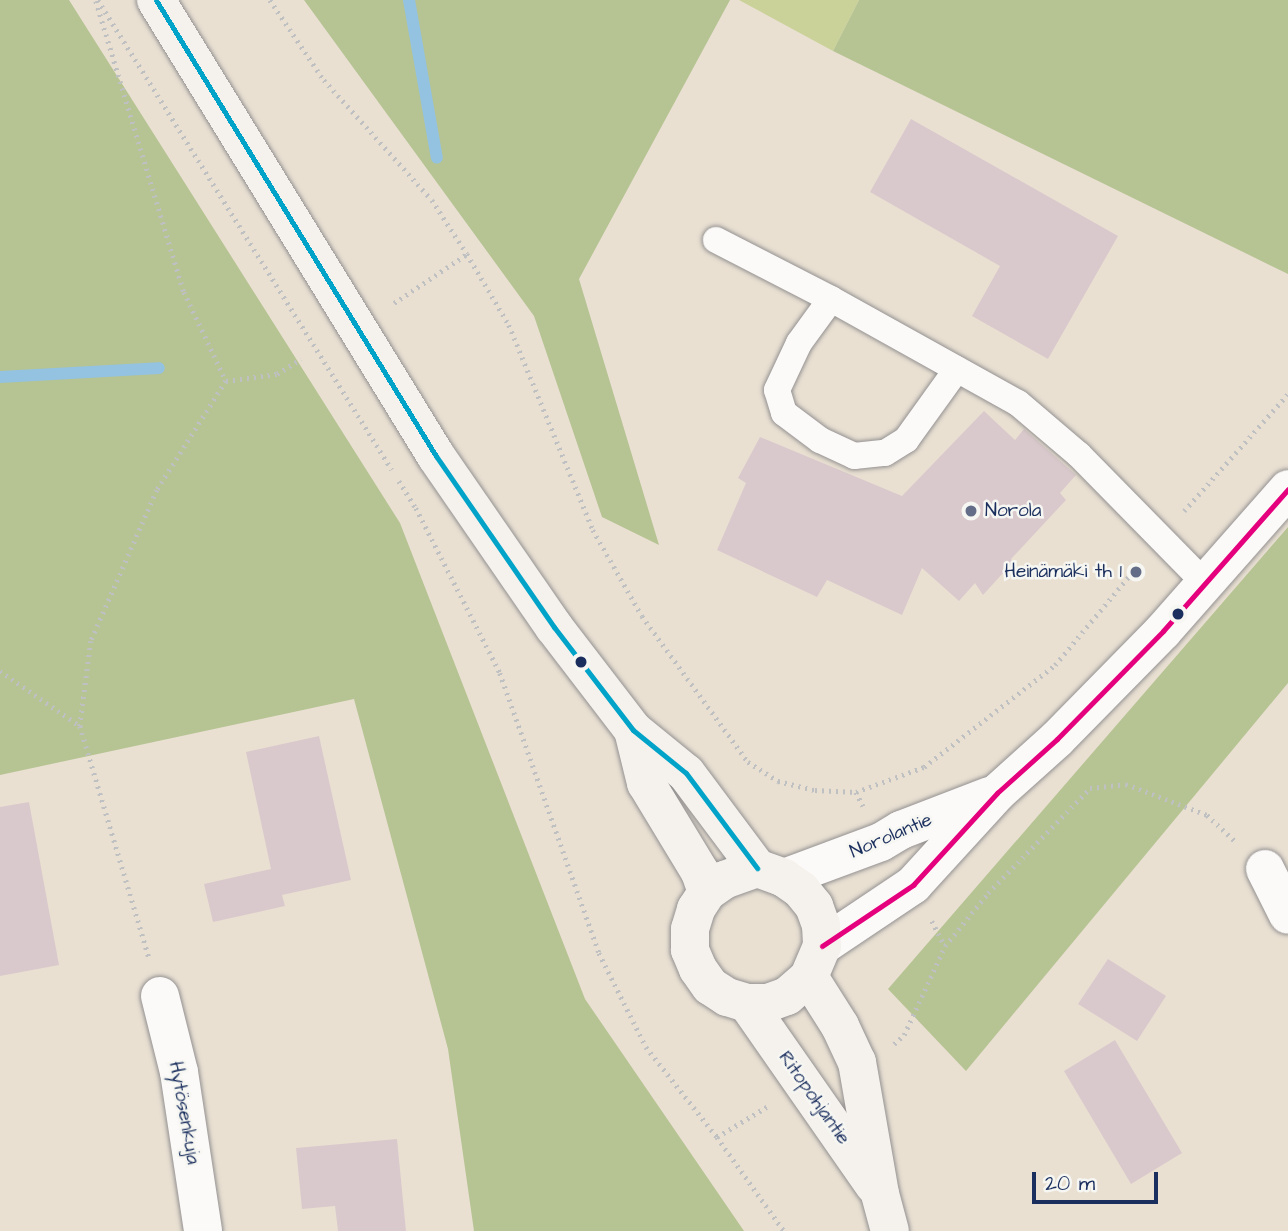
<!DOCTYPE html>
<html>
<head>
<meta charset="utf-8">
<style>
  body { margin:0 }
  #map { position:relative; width:1288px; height:1231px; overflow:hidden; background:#e9e0d2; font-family:"Architects Daughter",sans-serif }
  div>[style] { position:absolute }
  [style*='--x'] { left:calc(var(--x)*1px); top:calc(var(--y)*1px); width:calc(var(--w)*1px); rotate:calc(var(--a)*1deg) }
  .green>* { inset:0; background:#cad299 }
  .forest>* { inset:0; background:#b6c393 }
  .stream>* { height:12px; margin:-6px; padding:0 6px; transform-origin:6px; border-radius:6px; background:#94c3e1 }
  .building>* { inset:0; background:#dac9cc }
  .path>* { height:4.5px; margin-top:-2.25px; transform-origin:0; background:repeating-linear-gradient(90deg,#bfc0c2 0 2px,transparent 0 7px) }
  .roads { filter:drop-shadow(0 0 2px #939192) drop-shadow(0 0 2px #939192) }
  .service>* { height:26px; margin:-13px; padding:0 13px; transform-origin:13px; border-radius:13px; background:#fcfaf8 }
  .minor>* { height:38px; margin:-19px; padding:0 19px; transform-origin:19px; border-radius:19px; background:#fcfaf8 }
  .tertiary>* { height:38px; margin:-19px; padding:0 19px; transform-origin:19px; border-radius:19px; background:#fcfaf8 }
  .secondary>* { height:38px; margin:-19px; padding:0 19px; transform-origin:19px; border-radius:19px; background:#f5f2ed }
  .bus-1>* { height:5px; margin:-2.5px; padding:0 2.5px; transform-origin:2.5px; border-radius:2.5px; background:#e5007d }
  .bus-2>* { height:5px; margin:-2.5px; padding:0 2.5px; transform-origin:2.5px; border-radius:2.5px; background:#01a3c8 }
  .dots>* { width:19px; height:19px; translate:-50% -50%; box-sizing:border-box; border:4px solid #f6f6f2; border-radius:50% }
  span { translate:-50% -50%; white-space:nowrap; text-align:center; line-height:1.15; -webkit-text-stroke:5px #f6f6f2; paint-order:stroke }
  .poi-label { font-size:19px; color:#1b2f5e }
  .left { translate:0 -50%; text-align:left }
  .right { translate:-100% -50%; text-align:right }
  .street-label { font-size:19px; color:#1b2f5e }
  .scale { position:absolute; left:1032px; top:1172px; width:126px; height:32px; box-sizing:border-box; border:4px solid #1b2f5e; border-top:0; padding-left:9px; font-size:21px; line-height:24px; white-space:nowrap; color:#1b2f5e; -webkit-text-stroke:5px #f6f6f2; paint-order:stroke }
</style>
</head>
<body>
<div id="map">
  <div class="green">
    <div style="clip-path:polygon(739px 0,859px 0,833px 51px)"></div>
  </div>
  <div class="forest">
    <div style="clip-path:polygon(0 0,69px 0,400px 523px,585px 999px,744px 1231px,474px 1231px,448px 1049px,354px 699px,0 775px)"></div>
    <div style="clip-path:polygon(304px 0,730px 0,579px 279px,659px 545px,602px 517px,534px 316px)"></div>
    <div style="clip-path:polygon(859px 0,1288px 0,1288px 274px,833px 51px)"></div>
    <div style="clip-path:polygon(1288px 527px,1288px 683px,966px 1071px,888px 989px)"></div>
  </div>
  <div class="stream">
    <div style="--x:409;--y:0;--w:160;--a:80"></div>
    <div style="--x:0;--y:377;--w:159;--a:-3.2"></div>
  </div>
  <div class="building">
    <div style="clip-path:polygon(911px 119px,1118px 236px,1048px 359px,972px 316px,1000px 266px,870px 192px)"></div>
    <div style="clip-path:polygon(984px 411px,1015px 440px,1024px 429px,1076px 475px,1060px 493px,1066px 500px,1011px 559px,1013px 562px,983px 595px,975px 583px,959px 601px,922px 568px,902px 615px,827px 580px,817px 597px,717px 550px,746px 483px,738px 478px,760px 437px,902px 496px)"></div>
    <div style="clip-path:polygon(319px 736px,351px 880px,282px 895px,285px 906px,213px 922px,204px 884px,271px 869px,246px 752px)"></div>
    <div style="clip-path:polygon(29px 802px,59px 965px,0 976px,0 807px)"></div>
    <div style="clip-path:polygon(1108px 959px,1166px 996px,1137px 1041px,1078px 1004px)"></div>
    <div style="clip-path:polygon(1115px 1040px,1182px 1153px,1131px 1184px,1064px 1071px)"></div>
    <div style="clip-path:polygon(397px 1139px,406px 1231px,338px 1231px,335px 1206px,302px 1209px,296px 1148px)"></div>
  </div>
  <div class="path">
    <div style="--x:98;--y:0;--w:554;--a:57.97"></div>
    <div style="--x:270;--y:0;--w:97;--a:56"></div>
    <div style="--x:324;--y:80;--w:161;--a:48"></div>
    <div style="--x:432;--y:200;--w:64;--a:57.1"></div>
    <div style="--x:467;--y:254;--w:82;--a:59.4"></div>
    <div style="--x:509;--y:325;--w:222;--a:67.7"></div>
    <div style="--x:593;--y:530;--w:99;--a:60.3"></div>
    <div style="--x:642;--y:616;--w:180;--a:54"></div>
    <div style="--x:748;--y:762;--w:36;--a:32"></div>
    <div style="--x:778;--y:781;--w:38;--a:14"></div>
    <div style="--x:815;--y:790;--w:41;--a:2.8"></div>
    <div style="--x:856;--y:792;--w:16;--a:63"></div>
    <div style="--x:96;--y:1;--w:304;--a:73.2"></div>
    <div style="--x:184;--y:292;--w:98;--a:64.7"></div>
    <div style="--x:226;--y:381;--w:129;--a:122.3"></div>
    <div style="--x:157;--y:490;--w:165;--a:113.6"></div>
    <div style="--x:91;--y:641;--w:86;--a:97.4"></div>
    <div style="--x:80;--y:726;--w:242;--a:73.4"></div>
    <div style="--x:394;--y:303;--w:88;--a:-33.9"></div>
    <div style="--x:226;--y:381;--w:51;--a:-7.8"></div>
    <div style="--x:277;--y:374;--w:28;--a:-32"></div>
    <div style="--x:399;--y:481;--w:32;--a:58"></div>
    <div style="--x:416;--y:508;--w:185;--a:63"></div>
    <div style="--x:500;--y:673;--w:297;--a:70.5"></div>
    <div style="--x:599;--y:953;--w:105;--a:63.4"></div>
    <div style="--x:646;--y:1047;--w:115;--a:51.7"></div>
    <div style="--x:717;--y:1137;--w:115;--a:54.5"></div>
    <div style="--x:1184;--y:511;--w:157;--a:-48.4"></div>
    <div style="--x:0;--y:671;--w:97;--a:34.5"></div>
    <div style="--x:856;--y:792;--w:72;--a:-20.2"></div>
    <div style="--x:924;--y:767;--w:166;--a:-37.9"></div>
    <div style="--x:1055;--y:665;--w:133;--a:-50.2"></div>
    <div style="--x:932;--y:921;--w:28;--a:63"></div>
    <div style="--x:945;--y:946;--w:68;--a:-50.9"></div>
    <div style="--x:988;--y:893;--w:146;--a:-45.8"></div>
    <div style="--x:1090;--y:788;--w:36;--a:-6"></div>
    <div style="--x:1126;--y:784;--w:87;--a:20.9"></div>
    <div style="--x:1207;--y:815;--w:41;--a:43"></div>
    <div style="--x:894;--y:1044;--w:13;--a:-42"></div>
    <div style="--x:904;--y:1035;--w:98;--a:-65.3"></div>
    <div style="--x:717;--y:1137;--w:60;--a:-31.3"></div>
  </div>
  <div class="roads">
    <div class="service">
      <div style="--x:716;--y:240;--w:129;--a:27.2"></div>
      <div style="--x:831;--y:299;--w:214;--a:29.1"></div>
      <div style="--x:1018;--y:403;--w:80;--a:40.4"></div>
      <div style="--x:1079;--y:455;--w:180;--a:45.5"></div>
      <div style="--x:831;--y:299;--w:54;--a:126"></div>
      <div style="--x:799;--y:343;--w:52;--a:115.1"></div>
      <div style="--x:777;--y:390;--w:24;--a:73"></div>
      <div style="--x:784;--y:413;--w:45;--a:36.9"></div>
      <div style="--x:820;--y:440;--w:38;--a:25"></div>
      <div style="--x:854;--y:456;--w:31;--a:-6"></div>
      <div style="--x:885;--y:453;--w:25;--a:-32"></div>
      <div style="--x:906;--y:440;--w:87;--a:-54.3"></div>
    </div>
    <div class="minor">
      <div style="--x:1265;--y:869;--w:51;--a:63.4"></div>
      <div style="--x:160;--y:996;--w:78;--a:76"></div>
      <div style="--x:179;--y:1072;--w:161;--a:81.4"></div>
    </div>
    <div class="tertiary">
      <div style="--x:784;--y:878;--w:103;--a:-20.4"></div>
      <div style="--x:881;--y:842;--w:23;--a:-31"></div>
      <div style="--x:901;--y:830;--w:94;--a:-21.1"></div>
      <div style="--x:822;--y:946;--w:110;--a:-33.8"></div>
      <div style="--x:913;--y:885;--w:125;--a:-47.6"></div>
      <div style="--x:997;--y:793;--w:81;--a:-42"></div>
      <div style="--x:1057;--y:739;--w:151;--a:-45.5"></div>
      <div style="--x:1163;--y:631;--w:189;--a:-48.6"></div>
    </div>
    <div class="secondary">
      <div style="--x:156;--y:0;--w:535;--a:58.45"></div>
      <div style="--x:436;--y:456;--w:208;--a:55.4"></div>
      <div style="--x:554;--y:627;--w:130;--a:52.5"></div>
      <div style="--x:633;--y:730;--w:68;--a:39.1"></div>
      <div style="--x:686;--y:773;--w:119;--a:53.2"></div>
      <div style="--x:633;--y:730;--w:55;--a:76.2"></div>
      <div style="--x:646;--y:783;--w:104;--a:58.8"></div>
      <div style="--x:700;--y:872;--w:21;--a:71"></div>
      <div style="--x:757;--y:868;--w:29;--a:20"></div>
      <div style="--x:784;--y:878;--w:21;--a:35"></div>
      <div style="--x:801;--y:890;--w:21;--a:51"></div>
      <div style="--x:814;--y:906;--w:20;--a:70"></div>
      <div style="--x:821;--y:925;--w:21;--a:87"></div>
      <div style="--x:822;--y:946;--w:34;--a:113"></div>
      <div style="--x:809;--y:977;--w:29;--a:139"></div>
      <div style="--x:787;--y:996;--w:20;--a:160"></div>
      <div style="--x:768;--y:1003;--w:21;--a:180"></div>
      <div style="--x:747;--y:1003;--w:21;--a:-163"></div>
      <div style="--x:727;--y:997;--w:20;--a:-147"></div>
      <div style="--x:710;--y:986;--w:21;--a:-125"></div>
      <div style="--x:698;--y:969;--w:21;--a:-113"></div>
      <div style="--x:690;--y:950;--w:21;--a:-90"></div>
      <div style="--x:690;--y:929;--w:21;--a:-73"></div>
      <div style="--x:696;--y:909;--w:20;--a:-57"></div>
      <div style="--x:707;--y:892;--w:21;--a:-35"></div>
      <div style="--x:724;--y:880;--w:35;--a:-20"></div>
      <div style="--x:809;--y:977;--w:58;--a:57.7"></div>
      <div style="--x:840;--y:1026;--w:40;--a:65"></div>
      <div style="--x:857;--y:1062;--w:134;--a:80.1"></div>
      <div style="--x:880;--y:1194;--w:38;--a:75"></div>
      <div style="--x:747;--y:1003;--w:222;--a:55.1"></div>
    </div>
  </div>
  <div class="bus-1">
    <div style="--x:822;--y:946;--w:110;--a:-33.8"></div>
    <div style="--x:913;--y:885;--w:125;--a:-47.6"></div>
    <div style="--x:997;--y:793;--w:81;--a:-42"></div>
    <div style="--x:1057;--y:739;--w:151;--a:-45.5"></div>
    <div style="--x:1163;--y:631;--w:189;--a:-48.6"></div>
  </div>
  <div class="bus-2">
    <div style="--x:156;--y:0;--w:535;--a:58.45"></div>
    <div style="--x:436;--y:456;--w:208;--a:55.4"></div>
    <div style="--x:554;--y:627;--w:130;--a:52.5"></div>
    <div style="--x:633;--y:730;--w:68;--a:39.1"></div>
    <div style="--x:686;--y:773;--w:119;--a:53.2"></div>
  </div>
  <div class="dots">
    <div style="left:971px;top:511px;background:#636d87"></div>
    <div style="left:1136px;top:572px;background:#636d87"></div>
    <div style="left:1178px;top:614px;background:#1b2f5e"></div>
    <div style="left:581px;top:662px;background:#1b2f5e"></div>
  </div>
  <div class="poi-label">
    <span class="left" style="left:985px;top:511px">Norola</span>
    <span class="right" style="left:1122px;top:572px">Heinämäki th 1</span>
  </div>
  <div class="street-label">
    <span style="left:891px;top:836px;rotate:-23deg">Norolantie</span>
    <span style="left:814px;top:1098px;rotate:55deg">Ritopohjantie</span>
    <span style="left:184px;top:1113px;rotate:80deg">Hytösenkuja</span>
  </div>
  <div class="scale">20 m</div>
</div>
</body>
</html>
